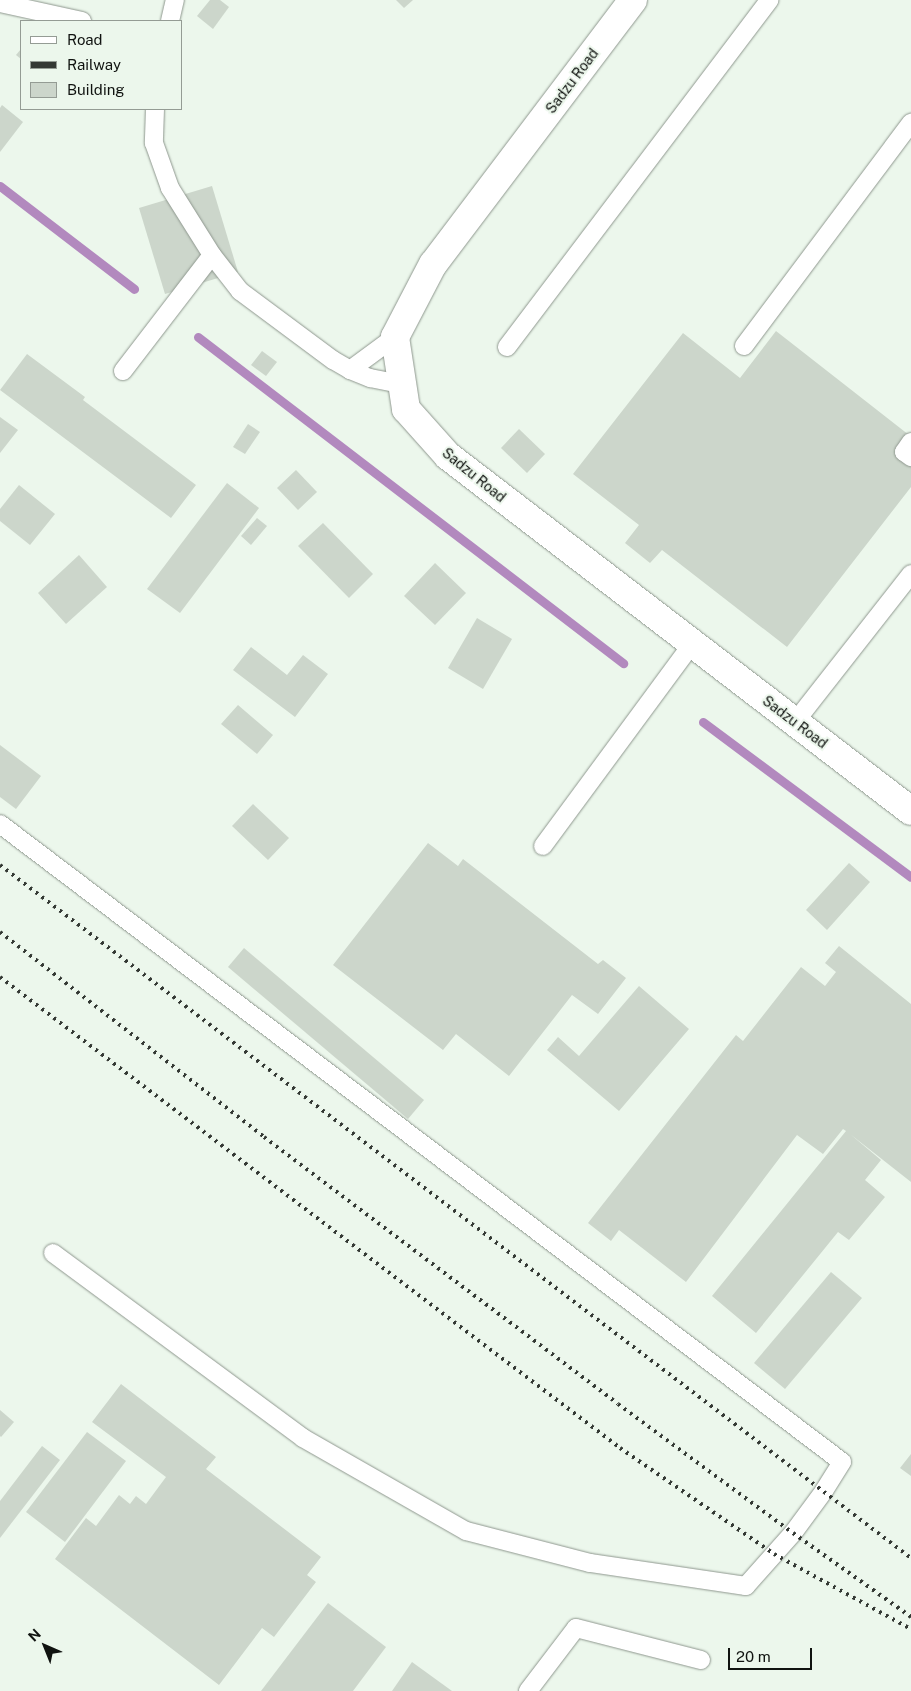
<!DOCTYPE html>
<html>
<head>
<meta charset="utf-8">
<style>
  body { margin:0 }
  #map { position:relative; width:911px; height:1691px; overflow:hidden; background:#ecf7ec; font-family:"Public Sans",sans-serif }
  div>[style] { position:absolute }
  [style*='--x'] { left:calc(var(--x)*1px); top:calc(var(--y)*1px); width:calc(var(--w)*1px); rotate:calc(var(--a)*1deg) }
  .stream>* { height:9px; margin:-4.5px; padding:0 4.5px; transform-origin:4.5px; border-radius:4.5px; background:#b289be }
  .building>* { inset:0; background:#ccd6cb }
  .roads { filter:drop-shadow(0 0 1px #8e978e) drop-shadow(0 0 1px #8e978e) }
  .service>* { height:18px; margin:-9px; padding:0 9px; transform-origin:9px; border-radius:9px; background:#fff }
  .minor>* { height:28px; margin:-14px; padding:0 14px; transform-origin:14px; border-radius:14px; background:#fff }
  .rail>* { height:4px; margin-top:-2px; transform-origin:0; background:repeating-linear-gradient(90deg,#343934 0 2.5px,transparent 0 7.5px) }
  span { translate:-50% -50%; white-space:nowrap; text-align:center; line-height:1.15; -webkit-text-stroke:4px #ecf7ec; paint-order:stroke }
  .street-label { font-size:14px; color:#101310 }
  .legend { position:absolute; left:20px; top:20px; width:162px; height:90px; box-sizing:border-box; background:#ecf7ec; border:1px solid #949c94; margin:0; padding:6px 9px; list-style:none; font-size:15px; color:#101310 }
  .legend li { display:flex; align-items:center; gap:10px; height:25px }
  .legend b { width:25px; border:1px solid #949c94 }
  .north { position:absolute; left:20px; top:1621px; width:50px; height:50px; -webkit-text-stroke:4px #ecf7ec; paint-order:stroke; rotate:316deg; font-size:14px; font-weight:700; line-height:20px; text-align:center; color:#101310 }
  .north::after { content:''; display:block; margin:auto; width:18px; height:22px; background:#101310; clip-path:polygon(50% 0,100% 100%,50% 72%,0 100%) }
  .scale { position:absolute; left:728px; top:1648px; width:84px; height:22px; box-sizing:border-box; border:2px solid #101310; border-top:0; padding-left:6px; font-size:15px; line-height:18px; white-space:nowrap; color:#101310; -webkit-text-stroke:4px #ecf7ec; paint-order:stroke }
</style>
</head>
<body>
<div id="map">
  <div class="stream">
    <div style="--x:0;--y:186;--w:169;--a:37.5"></div>
    <div style="--x:198;--y:337;--w:536;--a:37.49"></div>
    <div style="--x:703;--y:722;--w:259;--a:36.7"></div>
  </div>
  <div class="building">
    <div style="clip-path:polygon(210px 0,220px 0,229px 7px,213px 29px,197px 16px)"></div>
    <div style="clip-path:polygon(396px 0,413px 0,404px 8px)"></div>
    <div style="clip-path:polygon(21px 49px,21px 59px,16px 55px)"></div>
    <div style="clip-path:polygon(2px 105px,23px 122px,0 152px,0 108px)"></div>
    <div style="clip-path:polygon(212px 186px,238px 272px,165px 294px,139px 208px)"></div>
    <div style="clip-path:polygon(776px 331px,909px 435px,895px 452px,911px 465px,911px 487px,787px 647px,662px 550px,650px 563px,625px 543px,639px 525px,573px 474px,683px 333px,740px 378px)"></div>
    <div style="clip-path:polygon(262px 351px,277px 362px,266px 376px,251px 365px)"></div>
    <div style="clip-path:polygon(27px 354px,85px 397px,83px 400px,196px 485px,171px 518px,0 390px)"></div>
    <div style="clip-path:polygon(0 417px,18px 430px,0 453px)"></div>
    <div style="clip-path:polygon(248px 424px,260px 432px,245px 454px,233px 447px)"></div>
    <div style="clip-path:polygon(519px 429px,545px 454px,527px 473px,501px 448px)"></div>
    <div style="clip-path:polygon(296px 470px,317px 492px,298px 510px,277px 488px)"></div>
    <div style="clip-path:polygon(227px 483px,259px 508px,180px 613px,147px 589px)"></div>
    <div style="clip-path:polygon(19px 485px,55px 514px,30px 545px,0 521px,0 509px)"></div>
    <div style="clip-path:polygon(257px 518px,267px 526px,251px 545px,241px 536px)"></div>
    <div style="clip-path:polygon(323px 523px,373px 574px,349px 598px,298px 546px)"></div>
    <div style="clip-path:polygon(79px 555px,107px 587px,66px 624px,38px 593px)"></div>
    <div style="clip-path:polygon(435px 563px,466px 593px,435px 625px,404px 596px)"></div>
    <div style="clip-path:polygon(477px 618px,512px 639px,483px 689px,448px 668px)"></div>
    <div style="clip-path:polygon(251px 647px,287px 675px,303px 655px,328px 674px,295px 717px,233px 670px)"></div>
    <div style="clip-path:polygon(238px 705px,273px 735px,257px 754px,221px 724px)"></div>
    <div style="clip-path:polygon(0 745px,41px 776px,16px 809px,0 797px)"></div>
    <div style="clip-path:polygon(253px 804px,289px 838px,268px 860px,232px 826px)"></div>
    <div style="clip-path:polygon(428px 843px,458px 866px,463px 859px,598px 964px,603px 960px,626px 978px,598px 1014px,572px 995px,509px 1076px,456px 1034px,443px 1050px,333px 965px)"></div>
    <div style="clip-path:polygon(849px 863px,870px 882px,827px 930px,806px 910px)"></div>
    <div style="clip-path:polygon(839px 946px,911px 1004px,911px 1182px,850px 1134px,881px 1160px,865px 1180px,885px 1197px,849px 1240px,838px 1232px,756px 1333px,712px 1296px,846px 1131px,843px 1129px,823px 1154px,797px 1135px,686px 1282px,619px 1230px,611px 1241px,588px 1223px,736px 1035px,743px 1041px,801px 967px,825px 986px,836px 972px,825px 963px)"></div>
    <div style="clip-path:polygon(244px 948px,424px 1100px,408px 1119px,228px 967px)"></div>
    <div style="clip-path:polygon(639px 986px,689px 1029px,619px 1111px,547px 1050px,558px 1037px,579px 1056px)"></div>
    <div style="clip-path:polygon(831px 1272px,862px 1298px,785px 1389px,754px 1363px)"></div>
    <div style="clip-path:polygon(121px 1384px,216px 1457px,206px 1469px,321px 1557px,307px 1575px,316px 1582px,274px 1637px,262px 1628px,219px 1685px,55px 1559px,86px 1518px,96px 1526px,119px 1495px,130px 1504px,136px 1496px,146px 1504px,166px 1477px,92px 1422px)"></div>
    <div style="clip-path:polygon(0 1410px,14px 1422px,1px 1437px,0 1436px)"></div>
    <div style="clip-path:polygon(87px 1432px,126px 1461px,65px 1542px,26px 1512px)"></div>
    <div style="clip-path:polygon(42px 1446px,60px 1460px,0 1538px,0 1501px)"></div>
    <div style="clip-path:polygon(911px 1454px,911px 1476px,900px 1468px)"></div>
    <div style="clip-path:polygon(328px 1603px,386px 1647px,353px 1691px,261px 1691px)"></div>
    <div style="clip-path:polygon(412px 1662px,452px 1691px,392px 1691px)"></div>
  </div>
  <div class="roads">
    <div class="service">
      <div style="--x:0;--y:3;--w:84;--a:12.4"></div>
      <div style="--x:170;--y:21;--w:22;--a:-77"></div>
      <div style="--x:155;--y:109;--w:34;--a:92"></div>
      <div style="--x:154;--y:143;--w:48;--a:70.4"></div>
      <div style="--x:170;--y:188;--w:79;--a:57.9"></div>
      <div style="--x:212;--y:255;--w:46;--a:52.1"></div>
      <div style="--x:240;--y:291;--w:116;--a:36.6"></div>
      <div style="--x:333;--y:360;--w:20;--a:30"></div>
      <div style="--x:350;--y:370;--w:22;--a:22"></div>
      <div style="--x:370;--y:378;--w:33;--a:11"></div>
      <div style="--x:744;--y:346;--w:279;--a:-53.2"></div>
      <div style="--x:507;--y:347;--w:435;--a:-52.9"></div>
      <div style="--x:350;--y:370;--w:56;--a:-36.3"></div>
      <div style="--x:123;--y:371;--w:146;--a:-52.5"></div>
      <div style="--x:911;--y:442;--w:12;--a:125"></div>
      <div style="--x:904;--y:452;--w:9;--a:36"></div>
      <div style="--x:795;--y:722;--w:188;--a:-51.9"></div>
      <div style="--x:0;--y:824;--w:1056;--a:37.15"></div>
      <div style="--x:842;--y:1462;--w:34;--a:122"></div>
      <div style="--x:824;--y:1491;--w:52;--a:126.4"></div>
      <div style="--x:793;--y:1533;--w:71;--a:131.6"></div>
      <div style="--x:746;--y:1586;--w:158;--a:-171.6"></div>
      <div style="--x:590;--y:1563;--w:128;--a:-165.5"></div>
      <div style="--x:466;--y:1531;--w:188;--a:-150.3"></div>
      <div style="--x:303;--y:1438;--w:311;--a:-143.5"></div>
      <div style="--x:543;--y:846;--w:251;--a:-53.6"></div>
      <div style="--x:528;--y:1691;--w:79;--a:-52.7"></div>
      <div style="--x:576;--y:1628;--w:129;--a:14.4"></div>
    </div>
    <div class="minor">
      <div style="--x:633;--y:0;--w:331;--a:127.1"></div>
      <div style="--x:433;--y:264;--w:82;--a:117.5"></div>
      <div style="--x:395;--y:337;--w:73;--a:81.3"></div>
      <div style="--x:406;--y:409;--w:63;--a:48.2"></div>
      <div style="--x:448;--y:456;--w:583;--a:37.48"></div>
    </div>
  </div>
  <div class="rail">
    <div style="--x:0;--y:865;--w:1145;--a:37.26"></div>
    <div style="--x:0;--y:932;--w:334;--a:37.8"></div>
    <div style="--x:264;--y:1137;--w:443;--a:37"></div>
    <div style="--x:618;--y:1404;--w:217;--a:36.4"></div>
    <div style="--x:793;--y:1533;--w:145;--a:35.4"></div>
    <div style="--x:0;--y:977;--w:779;--a:37.22"></div>
    <div style="--x:620;--y:1448;--w:187;--a:34.5"></div>
    <div style="--x:774;--y:1554;--w:156;--a:28.7"></div>
  </div>
  <div class="street-label">
    <span style="left:572px;top:81px;rotate:-53deg">Sadzu Road</span>
    <span style="left:474px;top:475px;rotate:39deg">Sadzu Road</span>
    <span style="left:795px;top:722px;rotate:37deg">Sadzu Road</span>
  </div>
  <ul class="legend">
  <li><b style="height:6px;background:#fff"></b>Road</li>
  <li><b style="height:6px;background:#343934"></b>Railway</li>
  <li><b style="height:14px;background:#ccd6cb"></b>Building</li>
  </ul>
  <div class="north">N</div>
  <div class="scale">20 m</div>
</div>
</body>
</html>
